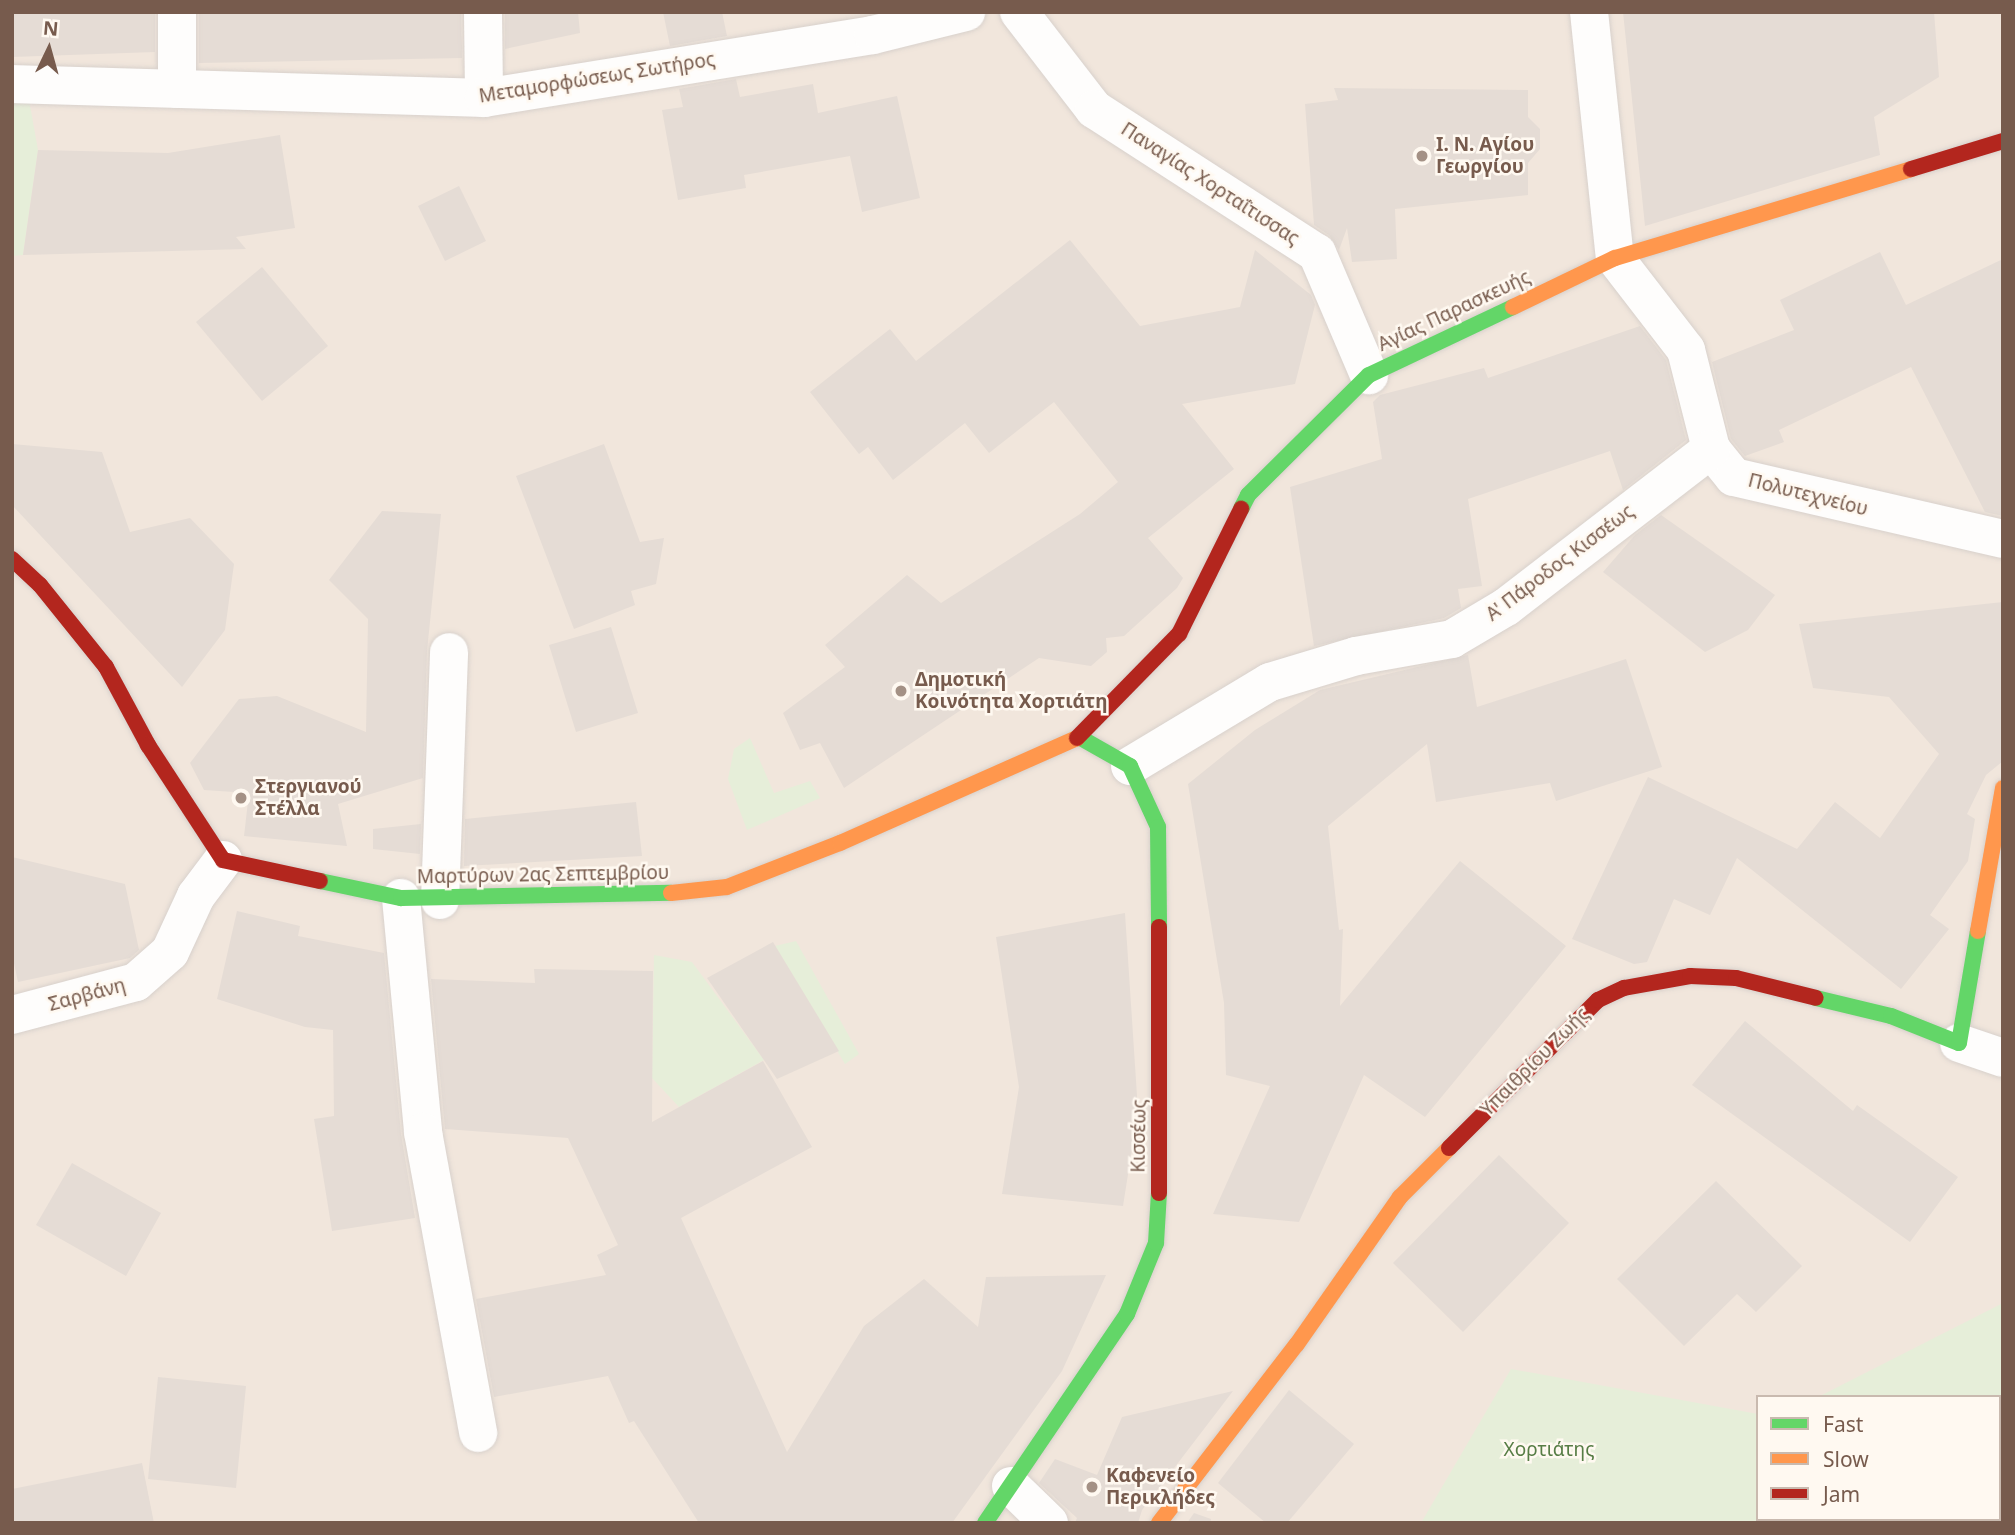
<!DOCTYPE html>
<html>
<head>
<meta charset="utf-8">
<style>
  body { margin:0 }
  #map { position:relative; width:2015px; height:1535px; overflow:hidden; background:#f8f4ee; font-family:"Noto Sans",sans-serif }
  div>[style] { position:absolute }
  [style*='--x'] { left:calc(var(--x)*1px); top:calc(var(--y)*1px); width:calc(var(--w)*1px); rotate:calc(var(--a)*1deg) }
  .residential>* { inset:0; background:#f1e6dc }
  .green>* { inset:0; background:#e6eed9 }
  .building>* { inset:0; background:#e5dcd5 }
  .roads { filter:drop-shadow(0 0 2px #d8d1cc) drop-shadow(0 0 2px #d8d1cc) }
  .street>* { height:38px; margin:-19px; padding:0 19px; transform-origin:19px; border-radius:19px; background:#fefdfc }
  .fast>* { height:16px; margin:-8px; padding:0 8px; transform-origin:8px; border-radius:8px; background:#63d668 }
  .slow>* { height:16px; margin:-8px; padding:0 8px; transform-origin:8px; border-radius:8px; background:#ff974d }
  .jam>* { height:16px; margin:-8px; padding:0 8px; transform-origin:8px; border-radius:8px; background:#b3261e }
  .dots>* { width:19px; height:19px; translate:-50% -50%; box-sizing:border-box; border:4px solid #fff9f1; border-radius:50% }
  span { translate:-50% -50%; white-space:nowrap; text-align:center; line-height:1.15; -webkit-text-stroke:5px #fff9f1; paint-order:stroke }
  .street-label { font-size:19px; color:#775b4d }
  .poi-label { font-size:19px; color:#775b4d; font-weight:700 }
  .left { translate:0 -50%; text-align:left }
  .park-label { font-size:19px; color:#577d45 }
  .frame { position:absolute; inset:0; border:14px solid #775b4d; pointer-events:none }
  .legend { position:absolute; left:1756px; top:1395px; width:245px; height:126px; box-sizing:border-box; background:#fff9f1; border:2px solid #c9baaf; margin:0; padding:9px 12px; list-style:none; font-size:21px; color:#775b4d }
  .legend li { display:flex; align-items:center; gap:14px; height:35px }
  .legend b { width:35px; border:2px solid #c9baaf }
  .north { position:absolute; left:14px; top:14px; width:70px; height:70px; -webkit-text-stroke:5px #fff9f1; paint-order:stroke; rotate:5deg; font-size:19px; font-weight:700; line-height:28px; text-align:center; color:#775b4d }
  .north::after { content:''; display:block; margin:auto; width:24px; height:32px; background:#775b4d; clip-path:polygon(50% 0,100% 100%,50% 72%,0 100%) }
</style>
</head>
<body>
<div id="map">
  <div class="residential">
    <div style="clip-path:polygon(evenodd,12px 12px,2003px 12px,2003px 1523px,12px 1523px,12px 12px,1758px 1397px,1999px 1397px,1999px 1519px,1758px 1519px,1758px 1397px)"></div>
  </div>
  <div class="green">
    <div style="clip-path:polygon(12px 100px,29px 100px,38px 150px,23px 255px,12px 256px)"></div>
    <div style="clip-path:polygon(750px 738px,774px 793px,810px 781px,820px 798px,747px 830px,728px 779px,734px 749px)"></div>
    <div style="clip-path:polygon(796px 941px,859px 1054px,845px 1064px,775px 946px)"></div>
    <div style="clip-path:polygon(654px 955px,692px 962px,764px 1060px,679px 1107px,652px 1078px)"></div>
    <div style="clip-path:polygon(2003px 1303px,2003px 1523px,1421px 1523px,1511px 1369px,1758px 1414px,1758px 1519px,1999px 1519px,1999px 1397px,1818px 1397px)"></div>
  </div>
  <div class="building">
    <div style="clip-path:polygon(12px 12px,155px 12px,155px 52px,12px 57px)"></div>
    <div style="clip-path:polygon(199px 12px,461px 12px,462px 58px,199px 63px)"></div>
    <div style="clip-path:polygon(505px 12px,578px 12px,580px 33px,505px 49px)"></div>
    <div style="clip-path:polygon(663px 12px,722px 12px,727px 36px,670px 46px)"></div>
    <div style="clip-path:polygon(1623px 12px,1934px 12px,1939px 77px,1874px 117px,1880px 155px,1645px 226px)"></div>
    <div style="clip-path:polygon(736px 79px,740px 97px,813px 84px,818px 113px,897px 96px,920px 198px,862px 212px,850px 156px,744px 175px,746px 188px,678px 200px,662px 110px,683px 107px,679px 89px)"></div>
    <div style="clip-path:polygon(1334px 88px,1528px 90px,1528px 117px,1540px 129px,1540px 149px,1528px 163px,1528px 195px,1395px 209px,1397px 259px,1352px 262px,1347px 228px,1339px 250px,1329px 235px,1314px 225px,1305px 104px,1338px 100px)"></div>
    <div style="clip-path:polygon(280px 135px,295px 228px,236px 237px,246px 249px,23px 255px,38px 150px,168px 153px)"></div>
    <div style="clip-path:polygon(459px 186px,486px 241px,445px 261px,418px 206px)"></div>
    <div style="clip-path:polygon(1070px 240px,1140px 326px,1240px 307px,1255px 250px,1311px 295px,1315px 305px,1295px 384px,1182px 404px,1234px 469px,1148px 538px,1183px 578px,1177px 588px,1124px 636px,1106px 638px,1107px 652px,1091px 666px,1039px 658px,844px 788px,820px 743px,800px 750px,783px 713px,845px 667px,825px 645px,907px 575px,941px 603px,1080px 514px,1118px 482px,1054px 402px,989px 453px,965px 423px,893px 480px,868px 447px,859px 454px,810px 392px,890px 329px,916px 361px)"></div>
    <div style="clip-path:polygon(1880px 252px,1906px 305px,2003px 259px,2003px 516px,1985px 512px,1911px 367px,1779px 430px,1784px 442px,1745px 456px,1731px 439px,1712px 362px,1794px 330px,1780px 300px)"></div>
    <div style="clip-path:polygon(262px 267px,328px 346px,262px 401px,196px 322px)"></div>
    <div style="clip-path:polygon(1640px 326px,1666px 360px,1686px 440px,1623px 490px,1610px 451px,1468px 499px,1482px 586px,1458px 589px,1461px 608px,1444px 618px,1314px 646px,1290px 487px,1382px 459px,1373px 402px,1380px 395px,1484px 368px,1488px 378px)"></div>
    <div style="clip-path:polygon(12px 444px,102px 452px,130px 532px,190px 518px,234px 564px,225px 630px,182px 687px,12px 505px)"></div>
    <div style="clip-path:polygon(604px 444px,640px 542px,664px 538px,656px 584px,631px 591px,635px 605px,574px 629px,516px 476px)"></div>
    <div style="clip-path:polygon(382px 511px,441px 514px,427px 651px,423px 778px,338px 804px,347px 846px,244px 836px,249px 793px,204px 790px,190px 763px,239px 699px,277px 696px,366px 732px,368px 619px,329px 580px)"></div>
    <div style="clip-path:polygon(1661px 515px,1775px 595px,1748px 630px,1705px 652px,1603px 572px,1635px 535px)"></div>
    <div style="clip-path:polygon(2003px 602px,2003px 761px,1986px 775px,1967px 814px,1975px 819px,1968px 861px,1930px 915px,1949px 929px,1901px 989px,1737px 858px,1710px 915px,1674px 899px,1647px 962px,1634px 964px,1572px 939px,1648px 777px,1797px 849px,1835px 802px,1880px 838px,1939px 754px,1889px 697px,1813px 688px,1799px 624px)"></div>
    <div style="clip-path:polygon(611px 627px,638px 713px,576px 732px,549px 645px)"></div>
    <div style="clip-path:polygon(1468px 655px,1477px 707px,1626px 659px,1662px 767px,1556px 801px,1550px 783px,1436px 802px,1427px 744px,1328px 826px,1339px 930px,1343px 929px,1340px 1006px,1460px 861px,1566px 946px,1425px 1117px,1364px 1075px,1299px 1222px,1213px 1214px,1270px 1086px,1226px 1075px,1224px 1003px,1188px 784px,1255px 730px,1320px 690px)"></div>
    <div style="clip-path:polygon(636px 802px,642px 856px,464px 866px,465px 819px)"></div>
    <div style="clip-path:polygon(421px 824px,420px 854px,373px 849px,373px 829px)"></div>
    <div style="clip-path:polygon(12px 857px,125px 884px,139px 950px,130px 958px,18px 982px,12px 954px)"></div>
    <div style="clip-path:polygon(237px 911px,300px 926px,298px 936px,384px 953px,401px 1134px,415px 1218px,332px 1231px,314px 1119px,334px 1116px,333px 1030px,305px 1027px,217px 999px)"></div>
    <div style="clip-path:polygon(1125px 913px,1138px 1111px,1123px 1206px,1002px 1194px,1019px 1087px,996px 937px)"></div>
    <div style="clip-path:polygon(773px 942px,839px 1051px,777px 1079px,707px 978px)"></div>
    <div style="clip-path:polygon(534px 969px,653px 971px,652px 1122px,763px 1061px,812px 1147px,681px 1218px,787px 1452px,864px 1326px,924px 1279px,978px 1327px,986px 1277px,1106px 1275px,1062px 1371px,952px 1523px,699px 1523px,634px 1421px,629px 1423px,608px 1376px,494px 1397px,476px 1299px,606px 1275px,597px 1255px,618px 1245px,568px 1138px,445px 1129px,431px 979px,535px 983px)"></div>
    <div style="clip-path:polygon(1745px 1021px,1853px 1111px,1857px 1105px,1958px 1177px,1910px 1242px,1692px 1085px)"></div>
    <div style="clip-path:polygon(1499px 1155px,1569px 1223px,1463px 1332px,1393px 1263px)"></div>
    <div style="clip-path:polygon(72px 1163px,161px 1213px,126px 1276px,36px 1225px)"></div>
    <div style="clip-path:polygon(1716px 1181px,1802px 1266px,1756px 1312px,1737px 1294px,1684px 1346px,1617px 1279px)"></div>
    <div style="clip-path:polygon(158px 1377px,246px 1386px,236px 1488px,148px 1479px)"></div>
    <div style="clip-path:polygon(1289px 1390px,1354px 1444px,1287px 1523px,1266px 1523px,1218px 1483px)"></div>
    <div style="clip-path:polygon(1233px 1391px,1142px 1510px,1138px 1523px,1075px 1523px,1077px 1518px,1039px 1483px,1055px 1459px,1097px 1475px,1122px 1417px)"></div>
    <div style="clip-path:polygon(142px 1463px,154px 1523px,12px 1523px,12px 1489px)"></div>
    <div style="clip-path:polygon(1194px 1513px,1211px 1519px,1210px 1523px,1187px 1523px)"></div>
  </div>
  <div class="roads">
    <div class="street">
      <div style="--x:483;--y:12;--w:86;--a:89.3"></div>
      <div style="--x:1019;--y:12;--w:123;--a:52.3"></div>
      <div style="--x:1094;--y:109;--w:265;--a:32.9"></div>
      <div style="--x:1317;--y:253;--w:133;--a:66.9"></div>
      <div style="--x:1589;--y:12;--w:247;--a:84"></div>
      <div style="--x:1615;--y:258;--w:116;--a:52.3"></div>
      <div style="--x:1686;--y:350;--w:102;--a:75.8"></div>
      <div style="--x:1711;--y:449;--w:36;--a:51"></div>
      <div style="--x:1734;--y:477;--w:276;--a:13"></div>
      <div style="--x:12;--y:84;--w:472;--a:1.7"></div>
      <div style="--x:484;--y:98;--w:394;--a:-9.2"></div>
      <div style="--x:873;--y:35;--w:96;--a:-13.9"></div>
      <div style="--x:177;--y:89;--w:77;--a:-90"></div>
      <div style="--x:1130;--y:766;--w:163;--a:-31"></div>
      <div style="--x:1270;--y:682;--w:90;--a:-16.8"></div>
      <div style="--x:1356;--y:656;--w:97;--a:-10"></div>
      <div style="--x:1452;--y:639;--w:63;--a:-30.7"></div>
      <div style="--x:1506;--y:607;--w:259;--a:-37.6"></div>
      <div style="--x:401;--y:898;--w:235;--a:84.6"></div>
      <div style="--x:423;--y:1132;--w:306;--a:79.6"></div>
      <div style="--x:440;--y:900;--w:248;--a:-87.9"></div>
      <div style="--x:12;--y:1015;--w:128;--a:-14.9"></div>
      <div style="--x:136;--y:982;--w:45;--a:-41.4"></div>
      <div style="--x:170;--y:952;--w:62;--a:-65.1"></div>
      <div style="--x:196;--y:896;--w:45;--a:-53.1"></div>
      <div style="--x:1959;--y:1043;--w:46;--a:18.8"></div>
      <div style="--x:1011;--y:1486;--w:53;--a:44.2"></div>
    </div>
    <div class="fast">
      <div style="--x:1241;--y:509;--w:16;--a:-63"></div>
      <div style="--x:1248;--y:495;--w:170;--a:-44.8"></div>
      <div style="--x:1369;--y:375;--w:159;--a:-25.3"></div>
      <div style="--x:1079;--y:737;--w:59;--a:29.6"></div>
      <div style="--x:1130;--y:766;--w:67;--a:65.3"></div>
      <div style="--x:1158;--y:827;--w:100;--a:89.4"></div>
      <div style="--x:320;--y:881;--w:83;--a:11.9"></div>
      <div style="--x:401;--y:898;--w:270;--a:-1.1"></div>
      <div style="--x:1816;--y:998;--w:77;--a:13.5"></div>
      <div style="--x:1891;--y:1016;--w:73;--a:21.7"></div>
      <div style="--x:1959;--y:1043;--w:114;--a:-80.4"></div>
      <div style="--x:985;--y:1523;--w:253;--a:-55.8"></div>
      <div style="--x:1127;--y:1314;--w:77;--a:-67.8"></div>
      <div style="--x:1156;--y:1243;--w:50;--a:-86.6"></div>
    </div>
    <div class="slow">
      <div style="--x:1513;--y:307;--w:113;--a:-25.7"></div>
      <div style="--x:1615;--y:258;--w:309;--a:-16.7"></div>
      <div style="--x:671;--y:893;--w:56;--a:-6.1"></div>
      <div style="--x:727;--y:887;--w:121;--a:-21.3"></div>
      <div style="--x:840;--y:843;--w:259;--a:-23.9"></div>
      <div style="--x:1978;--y:931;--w:145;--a:-80.1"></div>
      <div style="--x:1159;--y:1523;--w:226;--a:-52.4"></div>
      <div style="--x:1297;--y:1344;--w:179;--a:-55"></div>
      <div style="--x:1400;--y:1197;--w:69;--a:-45"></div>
    </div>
    <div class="jam">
      <div style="--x:1911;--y:169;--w:96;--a:-16.9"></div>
      <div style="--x:12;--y:559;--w:38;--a:43"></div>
      <div style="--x:40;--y:585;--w:105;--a:51.2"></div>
      <div style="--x:106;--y:667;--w:89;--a:61.7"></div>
      <div style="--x:148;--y:745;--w:137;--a:56.9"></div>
      <div style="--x:223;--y:860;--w:99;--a:12.2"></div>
      <div style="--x:1077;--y:738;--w:146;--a:-45.6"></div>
      <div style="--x:1179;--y:634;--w:140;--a:-63.6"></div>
      <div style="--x:1159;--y:927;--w:266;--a:90"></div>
      <div style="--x:1449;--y:1148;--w:210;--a:-44.8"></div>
      <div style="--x:1598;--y:1000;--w:29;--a:-25"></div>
      <div style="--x:1624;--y:988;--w:67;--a:-10.3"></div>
      <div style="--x:1690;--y:976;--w:46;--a:2.5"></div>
      <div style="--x:1736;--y:978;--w:82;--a:14"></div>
    </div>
  </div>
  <div class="dots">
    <div style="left:1422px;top:156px;background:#a49185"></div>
    <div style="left:901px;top:691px;background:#a49185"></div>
    <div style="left:241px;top:798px;background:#a49185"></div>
    <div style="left:1092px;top:1487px;background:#a49185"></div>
  </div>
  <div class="street-label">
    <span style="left:597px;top:78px;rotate:-9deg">Μεταμορφώσεως Σωτήρος</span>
    <span style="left:1210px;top:184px;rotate:33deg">Παναγίας Χορταΐτισσας</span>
    <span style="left:1454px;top:311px;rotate:-25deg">Αγίας Παρασκευής</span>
    <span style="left:1808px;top:495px;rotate:14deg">Πολυτεχνείου</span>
    <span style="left:1560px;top:563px;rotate:-37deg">Α' Πάροδος Κισσέως</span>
    <span style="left:543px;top:875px;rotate:-1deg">Μαρτύρων 2ας Σεπτεμβρίου</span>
    <span style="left:87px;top:995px;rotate:-15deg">Σαρβάνη</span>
    <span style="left:1535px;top:1062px;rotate:-45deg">Υπαιθρίου Ζωής</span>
    <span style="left:1139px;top:1136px;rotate:-89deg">Κισσέως</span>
  </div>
  <div class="poi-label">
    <span class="left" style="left:1436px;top:156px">Ι. Ν. Αγίου<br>Γεωργίου</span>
    <span class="left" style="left:915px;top:691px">Δημοτική<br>Κοινότητα Χορτιάτη</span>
    <span class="left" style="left:255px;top:798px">Στεργιανού<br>Στέλλα</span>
    <span class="left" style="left:1106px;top:1487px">Καφενείο<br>Περικλήδες</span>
  </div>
  <div class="park-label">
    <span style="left:1549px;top:1450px">Χορτιάτης</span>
  </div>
  <div class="frame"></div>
  <ul class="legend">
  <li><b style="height:9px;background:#63d668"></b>Fast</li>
  <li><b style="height:9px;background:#ff974d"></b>Slow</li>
  <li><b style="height:9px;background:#b3261e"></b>Jam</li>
  </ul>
  <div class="north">N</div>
</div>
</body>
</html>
